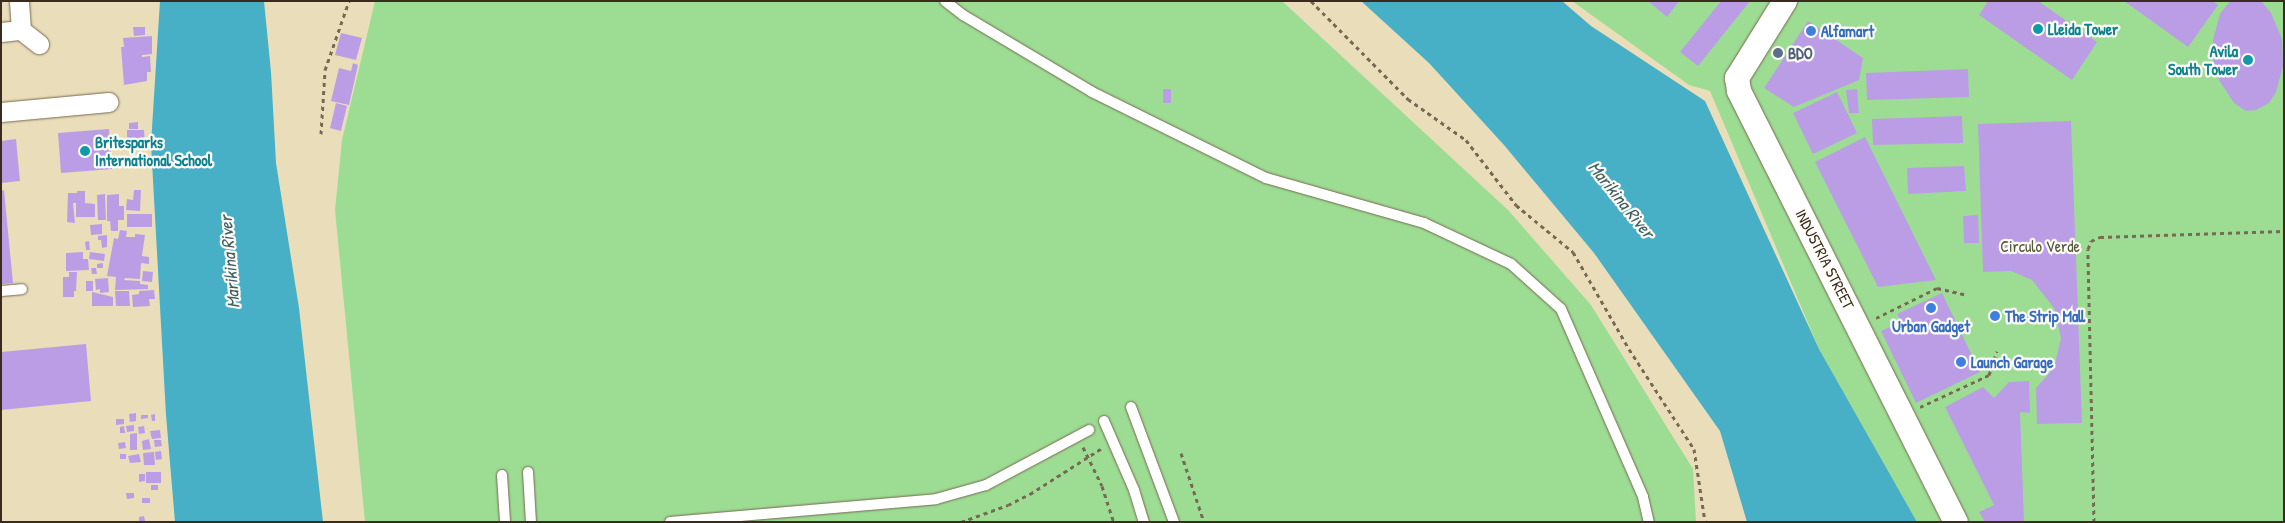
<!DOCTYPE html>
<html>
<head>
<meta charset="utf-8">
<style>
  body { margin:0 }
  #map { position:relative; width:2285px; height:523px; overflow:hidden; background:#e9deb9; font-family:"Patrick Hand",sans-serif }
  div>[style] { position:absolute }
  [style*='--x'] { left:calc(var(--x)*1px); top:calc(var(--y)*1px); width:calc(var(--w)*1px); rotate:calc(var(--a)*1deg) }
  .green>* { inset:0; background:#9ddd93 }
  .water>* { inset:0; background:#47afc6 }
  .building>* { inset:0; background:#bb9de6 }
  .path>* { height:3px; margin-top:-1.5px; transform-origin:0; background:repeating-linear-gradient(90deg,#786954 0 4px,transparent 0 8px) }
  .roads { filter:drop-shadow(0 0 1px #786954) drop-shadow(0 0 1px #786954) }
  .service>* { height:10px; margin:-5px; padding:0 5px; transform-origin:5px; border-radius:5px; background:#fff }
  .minor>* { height:19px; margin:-9.5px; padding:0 9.5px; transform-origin:9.5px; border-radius:9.5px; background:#fff }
  .tertiary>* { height:24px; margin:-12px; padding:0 12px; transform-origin:12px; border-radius:12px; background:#fff }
  .dots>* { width:14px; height:14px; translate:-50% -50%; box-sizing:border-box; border:2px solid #fdfcf7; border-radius:50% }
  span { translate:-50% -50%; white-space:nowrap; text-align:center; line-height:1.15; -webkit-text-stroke:4.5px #fdfcf7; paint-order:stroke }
  .culture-label { font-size:16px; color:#0d838f; font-weight:700 }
  .left { translate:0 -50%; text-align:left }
  .right { translate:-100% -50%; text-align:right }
  .shop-label { font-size:16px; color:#366cbe; font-weight:700 }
  .service-label { font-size:16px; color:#4e5e75; font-weight:700 }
  .park-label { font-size:16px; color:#54573b }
  .street-label { font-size:16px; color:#3b2a1e }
  .water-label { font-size:18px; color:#405f61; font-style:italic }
  .frame { position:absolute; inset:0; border:2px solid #3b2a1e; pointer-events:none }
</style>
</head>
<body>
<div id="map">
  <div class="green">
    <div style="clip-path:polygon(375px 1px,1282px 1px,1508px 210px,1591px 305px,1693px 469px,1696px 522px,365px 522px,335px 210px,342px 140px)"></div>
    <div style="clip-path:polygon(1572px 1px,2284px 1px,2284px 522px,1917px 522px,1819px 349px,1710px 91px,1689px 85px)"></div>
  </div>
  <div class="water">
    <div style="clip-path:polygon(160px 1px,264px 1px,271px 72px,276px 163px,299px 308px,323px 522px,175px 522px,166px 415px,151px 144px)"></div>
    <div style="clip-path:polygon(1361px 1px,1562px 1px,1591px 26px,1705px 101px,1819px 349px,1917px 522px,1747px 522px,1720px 431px,1594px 253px,1504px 145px,1429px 63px)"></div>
  </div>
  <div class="building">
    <div style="clip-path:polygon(1648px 1px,1679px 1px,1667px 17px)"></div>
    <div style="clip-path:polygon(1721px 1px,1750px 1px,1698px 66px,1680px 52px)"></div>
    <div style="clip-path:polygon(1988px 1px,2038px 1px,2097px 42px,2072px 80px,1979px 15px)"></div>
    <div style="clip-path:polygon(2124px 1px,2213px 1px,2218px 5px,2188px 47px)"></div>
    <div style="clip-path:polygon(2230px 1px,2262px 2px,2271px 13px,2282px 39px,2283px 66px,2276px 92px,2269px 103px,2256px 110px,2246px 111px,2234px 103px,2219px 80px,2214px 67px,2213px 40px,2220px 14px)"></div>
    <div style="clip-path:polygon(1808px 21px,1863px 58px,1859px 80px,1794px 107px,1764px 88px)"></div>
    <div style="clip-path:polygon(133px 27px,145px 27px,145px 35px,134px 36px)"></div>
    <div style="clip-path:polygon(341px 33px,362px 38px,356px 60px,335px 55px)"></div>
    <div style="clip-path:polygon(152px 36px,152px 54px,142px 55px,142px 57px,150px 56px,151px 72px,147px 72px,147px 81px,124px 85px,121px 47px,124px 47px,123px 38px)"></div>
    <div style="clip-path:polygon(353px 63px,358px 65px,349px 105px,331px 101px,339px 68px,351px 71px)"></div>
    <div style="clip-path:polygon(1968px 69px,1969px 97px,1867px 100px,1866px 73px)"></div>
    <div style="clip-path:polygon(1163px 89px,1171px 89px,1171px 103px,1163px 103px)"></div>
    <div style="clip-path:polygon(1857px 89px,1859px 113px,1849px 113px,1846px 90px)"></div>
    <div style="clip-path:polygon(1837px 92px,1857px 133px,1813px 154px,1793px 113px)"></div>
    <div style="clip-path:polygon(336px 103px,347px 106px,341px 131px,330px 128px)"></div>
    <div style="clip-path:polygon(1962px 116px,1963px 143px,1873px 145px,1872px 119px)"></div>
    <div style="clip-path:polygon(2071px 121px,2082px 423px,2037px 424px,2036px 388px,2054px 368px,2061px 338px,2054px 308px,2032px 280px,2011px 271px,1983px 272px,1978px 124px)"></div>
    <div style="clip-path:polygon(138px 122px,138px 129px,129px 129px,129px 123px)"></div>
    <div style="clip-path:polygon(109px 129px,112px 169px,61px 173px,58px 133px)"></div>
    <div style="clip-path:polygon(127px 130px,144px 130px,145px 145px,127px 145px)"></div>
    <div style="clip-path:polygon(1865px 137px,1936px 280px,1878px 287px,1815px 162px)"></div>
    <div style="clip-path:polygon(16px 139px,20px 181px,1px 183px,1px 141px)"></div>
    <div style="clip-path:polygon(1964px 166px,1966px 191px,1908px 194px,1907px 168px)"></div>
    <div style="clip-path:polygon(4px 190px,13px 283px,1px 284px,1px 191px)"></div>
    <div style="clip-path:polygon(134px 190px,141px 190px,140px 211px,126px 210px,127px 199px,133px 200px)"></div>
    <div style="clip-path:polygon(77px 191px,85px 191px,85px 203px,95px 204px,95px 217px,76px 217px,76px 203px,73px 203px,75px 223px,67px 222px,68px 193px,77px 193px)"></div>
    <div style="clip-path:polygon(105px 194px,106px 220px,98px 220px,97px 195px)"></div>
    <div style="clip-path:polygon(119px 194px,119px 206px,124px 206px,124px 220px,118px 220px,118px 231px,111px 231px,110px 221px,107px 221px,107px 195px)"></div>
    <div style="clip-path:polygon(127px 214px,152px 214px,152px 227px,127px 227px)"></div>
    <div style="clip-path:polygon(1978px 215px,1979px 243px,1964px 243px,1963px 216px)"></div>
    <div style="clip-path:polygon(102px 224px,102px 234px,91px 235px,90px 225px)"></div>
    <div style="clip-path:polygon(120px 230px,127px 231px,126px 237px,135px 237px,135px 234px,145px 235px,142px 256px,149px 257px,149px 264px,141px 263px,140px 279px,125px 278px,124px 280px,140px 281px,140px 284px,148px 285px,148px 289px,115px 290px,116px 277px,107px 276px,114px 238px,118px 239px)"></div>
    <div style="clip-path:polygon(107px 235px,107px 247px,102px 248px,101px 240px,98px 240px,98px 236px)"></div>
    <div style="clip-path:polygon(89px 241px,90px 250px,86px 250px,85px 242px)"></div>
    <div style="clip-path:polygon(83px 252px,83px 259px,88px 259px,89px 270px,66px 271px,66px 253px)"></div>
    <div style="clip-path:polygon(90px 252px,105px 254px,104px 261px,89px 259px)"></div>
    <div style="clip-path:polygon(103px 263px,103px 268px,97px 268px,97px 264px)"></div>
    <div style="clip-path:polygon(91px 268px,96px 268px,97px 274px,92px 274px)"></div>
    <div style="clip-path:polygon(143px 271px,153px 272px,152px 282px,142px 281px)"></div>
    <div style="clip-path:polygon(69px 272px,77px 272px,76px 291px,74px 291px,74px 297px,63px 297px,63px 277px,69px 277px)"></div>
    <div style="clip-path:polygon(108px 278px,109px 292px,100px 293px,100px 289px,96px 290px,95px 279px)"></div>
    <div style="clip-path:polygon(86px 281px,93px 281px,93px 291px,86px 291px)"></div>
    <div style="clip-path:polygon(154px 290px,155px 299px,149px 299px,150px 306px,133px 307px,132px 295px,139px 294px,139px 291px)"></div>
    <div style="clip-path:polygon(115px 291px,129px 291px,130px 306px,116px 306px)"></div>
    <div style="clip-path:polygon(92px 292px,113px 297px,113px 306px,92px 306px)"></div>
    <div style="clip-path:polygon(1942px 293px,1980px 372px,1916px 403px,1881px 331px,1901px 322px,1897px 314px)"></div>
    <div style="clip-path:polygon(86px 344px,91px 401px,1px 410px,1px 352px)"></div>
    <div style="clip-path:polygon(2029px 381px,2030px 413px,2020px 412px,2024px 522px,1985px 522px,1979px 512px,1994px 505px,1945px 407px,1983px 387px,1994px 398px,2009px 382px)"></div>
    <div style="clip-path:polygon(136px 413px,136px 421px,130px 422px,129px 414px)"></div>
    <div style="clip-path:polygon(155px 414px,155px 421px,152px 421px,151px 415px)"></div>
    <div style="clip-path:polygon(141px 415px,148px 415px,148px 418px,141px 419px)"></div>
    <div style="clip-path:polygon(116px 419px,124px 419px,124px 424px,116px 425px)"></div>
    <div style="clip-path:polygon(134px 425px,134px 431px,127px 432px,126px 426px)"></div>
    <div style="clip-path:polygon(124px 426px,125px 433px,120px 433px,120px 427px)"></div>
    <div style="clip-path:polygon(144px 426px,145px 433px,139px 434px,138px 427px)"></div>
    <div style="clip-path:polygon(160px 430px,161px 438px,152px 439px,150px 431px)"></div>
    <div style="clip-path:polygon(137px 433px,137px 450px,130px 450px,130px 434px)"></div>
    <div style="clip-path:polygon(149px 439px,151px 449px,143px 450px,142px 441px)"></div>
    <div style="clip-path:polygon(154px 440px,161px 440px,162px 446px,155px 447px)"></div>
    <div style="clip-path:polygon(125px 442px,126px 448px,119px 449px,118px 443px)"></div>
    <div style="clip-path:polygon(161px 451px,162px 459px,156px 460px,155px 452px)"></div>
    <div style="clip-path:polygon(154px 452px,155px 465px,144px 465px,143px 453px)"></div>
    <div style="clip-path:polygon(120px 454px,126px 454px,126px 459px,120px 459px)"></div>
    <div style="clip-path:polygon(139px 454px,141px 462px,130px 463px,128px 456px)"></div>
    <div style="clip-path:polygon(146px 472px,161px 472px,161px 483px,146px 483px)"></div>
    <div style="clip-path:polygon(139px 474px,145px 474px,145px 481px,139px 482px)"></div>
    <div style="clip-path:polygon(151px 485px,158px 485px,158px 490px,151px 490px)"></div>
    <div style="clip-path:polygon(126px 493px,134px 493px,134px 498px,127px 499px)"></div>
    <div style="clip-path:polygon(142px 498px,150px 498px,150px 503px,142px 503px)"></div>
    <div style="clip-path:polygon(144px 516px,145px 521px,139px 522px,139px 517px)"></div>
  </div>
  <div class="path">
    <div style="--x:1311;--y:1;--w:138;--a:45.3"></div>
    <div style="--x:1408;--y:99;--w:71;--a:35.3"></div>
    <div style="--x:1466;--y:140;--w:82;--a:52.4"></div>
    <div style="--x:1516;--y:205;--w:74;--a:39.5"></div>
    <div style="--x:1573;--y:252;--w:112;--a:60"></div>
    <div style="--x:1629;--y:349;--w:119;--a:57"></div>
    <div style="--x:1694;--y:449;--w:74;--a:81.4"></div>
    <div style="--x:321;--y:134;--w:64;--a:-86.4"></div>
    <div style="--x:325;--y:70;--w:73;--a:-70.8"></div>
    <div style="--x:1876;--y:318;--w:68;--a:-26.2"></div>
    <div style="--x:1937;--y:288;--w:28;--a:13"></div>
    <div style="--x:1920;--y:407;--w:76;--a:-24.9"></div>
    <div style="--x:1989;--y:375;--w:25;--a:-72"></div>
    <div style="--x:1083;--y:447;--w:43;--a:64"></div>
    <div style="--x:1102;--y:486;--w:38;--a:72"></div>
    <div style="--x:1181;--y:453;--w:73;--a:71.6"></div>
    <div style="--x:961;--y:522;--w:50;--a:-19.9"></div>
    <div style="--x:1008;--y:505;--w:25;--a:-27"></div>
    <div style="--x:1030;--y:494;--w:85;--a:-32.6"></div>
    <div style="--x:2094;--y:522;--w:273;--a:-91.3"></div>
    <div style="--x:2088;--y:249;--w:9;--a:-69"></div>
    <div style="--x:2091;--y:241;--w:10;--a:-24"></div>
    <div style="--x:2100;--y:237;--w:184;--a:-1.9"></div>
  </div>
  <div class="roads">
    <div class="service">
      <div style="--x:945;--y:1;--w:23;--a:38"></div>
      <div style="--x:963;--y:15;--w:150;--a:30.8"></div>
      <div style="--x:1092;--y:92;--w:194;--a:26.3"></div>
      <div style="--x:1266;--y:178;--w:164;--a:15.9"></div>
      <div style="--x:1424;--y:223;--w:96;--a:25.2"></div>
      <div style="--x:1511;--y:264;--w:67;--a:42"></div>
      <div style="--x:1561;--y:309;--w:205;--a:66.4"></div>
      <div style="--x:1643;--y:497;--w:26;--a:77"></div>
      <div style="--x:1;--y:291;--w:21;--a:-5"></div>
      <div style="--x:1131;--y:407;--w:123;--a:69.5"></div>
      <div style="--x:1104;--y:421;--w:75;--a:66.5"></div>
      <div style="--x:1134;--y:490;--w:34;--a:73"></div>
      <div style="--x:528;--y:472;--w:50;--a:86.6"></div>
      <div style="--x:502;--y:475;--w:47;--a:86.3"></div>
      <div style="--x:670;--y:522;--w:267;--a:-4.9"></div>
      <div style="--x:936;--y:499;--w:52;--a:-15.6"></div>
      <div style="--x:986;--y:485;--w:117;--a:-28.1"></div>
    </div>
    <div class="minor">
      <div style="--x:21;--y:30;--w:23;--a:38"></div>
      <div style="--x:1;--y:32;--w:20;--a:-6"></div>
      <div style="--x:21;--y:30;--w:29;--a:-94"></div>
      <div style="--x:1;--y:112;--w:108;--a:-5.3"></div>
    </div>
    <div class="tertiary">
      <div style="--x:1785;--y:1;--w:91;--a:121.9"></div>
      <div style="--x:1737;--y:78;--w:13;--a:81"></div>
      <div style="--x:1739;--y:91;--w:483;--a:63.3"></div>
    </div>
  </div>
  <div class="dots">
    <div style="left:2038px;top:29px;background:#0f9aa8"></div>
    <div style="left:1811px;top:31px;background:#3f7fe0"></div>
    <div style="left:1778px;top:53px;background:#5c6f8a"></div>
    <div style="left:2248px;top:60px;background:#0f9aa8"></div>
    <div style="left:85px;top:151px;background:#0f9aa8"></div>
    <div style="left:1931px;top:308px;background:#3f7fe0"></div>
    <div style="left:1995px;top:316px;background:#3f7fe0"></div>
    <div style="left:1961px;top:362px;background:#3f7fe0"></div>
  </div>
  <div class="culture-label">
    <span class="left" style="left:2048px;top:29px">Lleida Tower</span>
    <span class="right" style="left:2238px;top:60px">Avila<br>South Tower</span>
    <span class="left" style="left:95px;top:151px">Britesparks<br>International School</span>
  </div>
  <div class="shop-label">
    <span class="left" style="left:1821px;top:31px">Alfamart</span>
    <span class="left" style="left:2005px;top:316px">The Strip Mall</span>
    <span style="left:1931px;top:326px">Urban Gadget</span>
    <span class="left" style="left:1971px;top:362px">Launch Garage</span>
  </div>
  <div class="service-label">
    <span class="left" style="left:1788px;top:53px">BDO</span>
  </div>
  <div class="park-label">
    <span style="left:2040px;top:246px">Circulo Verde</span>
  </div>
  <div class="street-label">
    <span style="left:1825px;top:259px;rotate:63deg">INDUSTRIA STREET</span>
  </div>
  <div class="water-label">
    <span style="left:1621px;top:200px;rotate:51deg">Marikina River</span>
    <span style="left:230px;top:262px;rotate:-95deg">Marikina River</span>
  </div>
  <div class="frame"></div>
</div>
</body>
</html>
